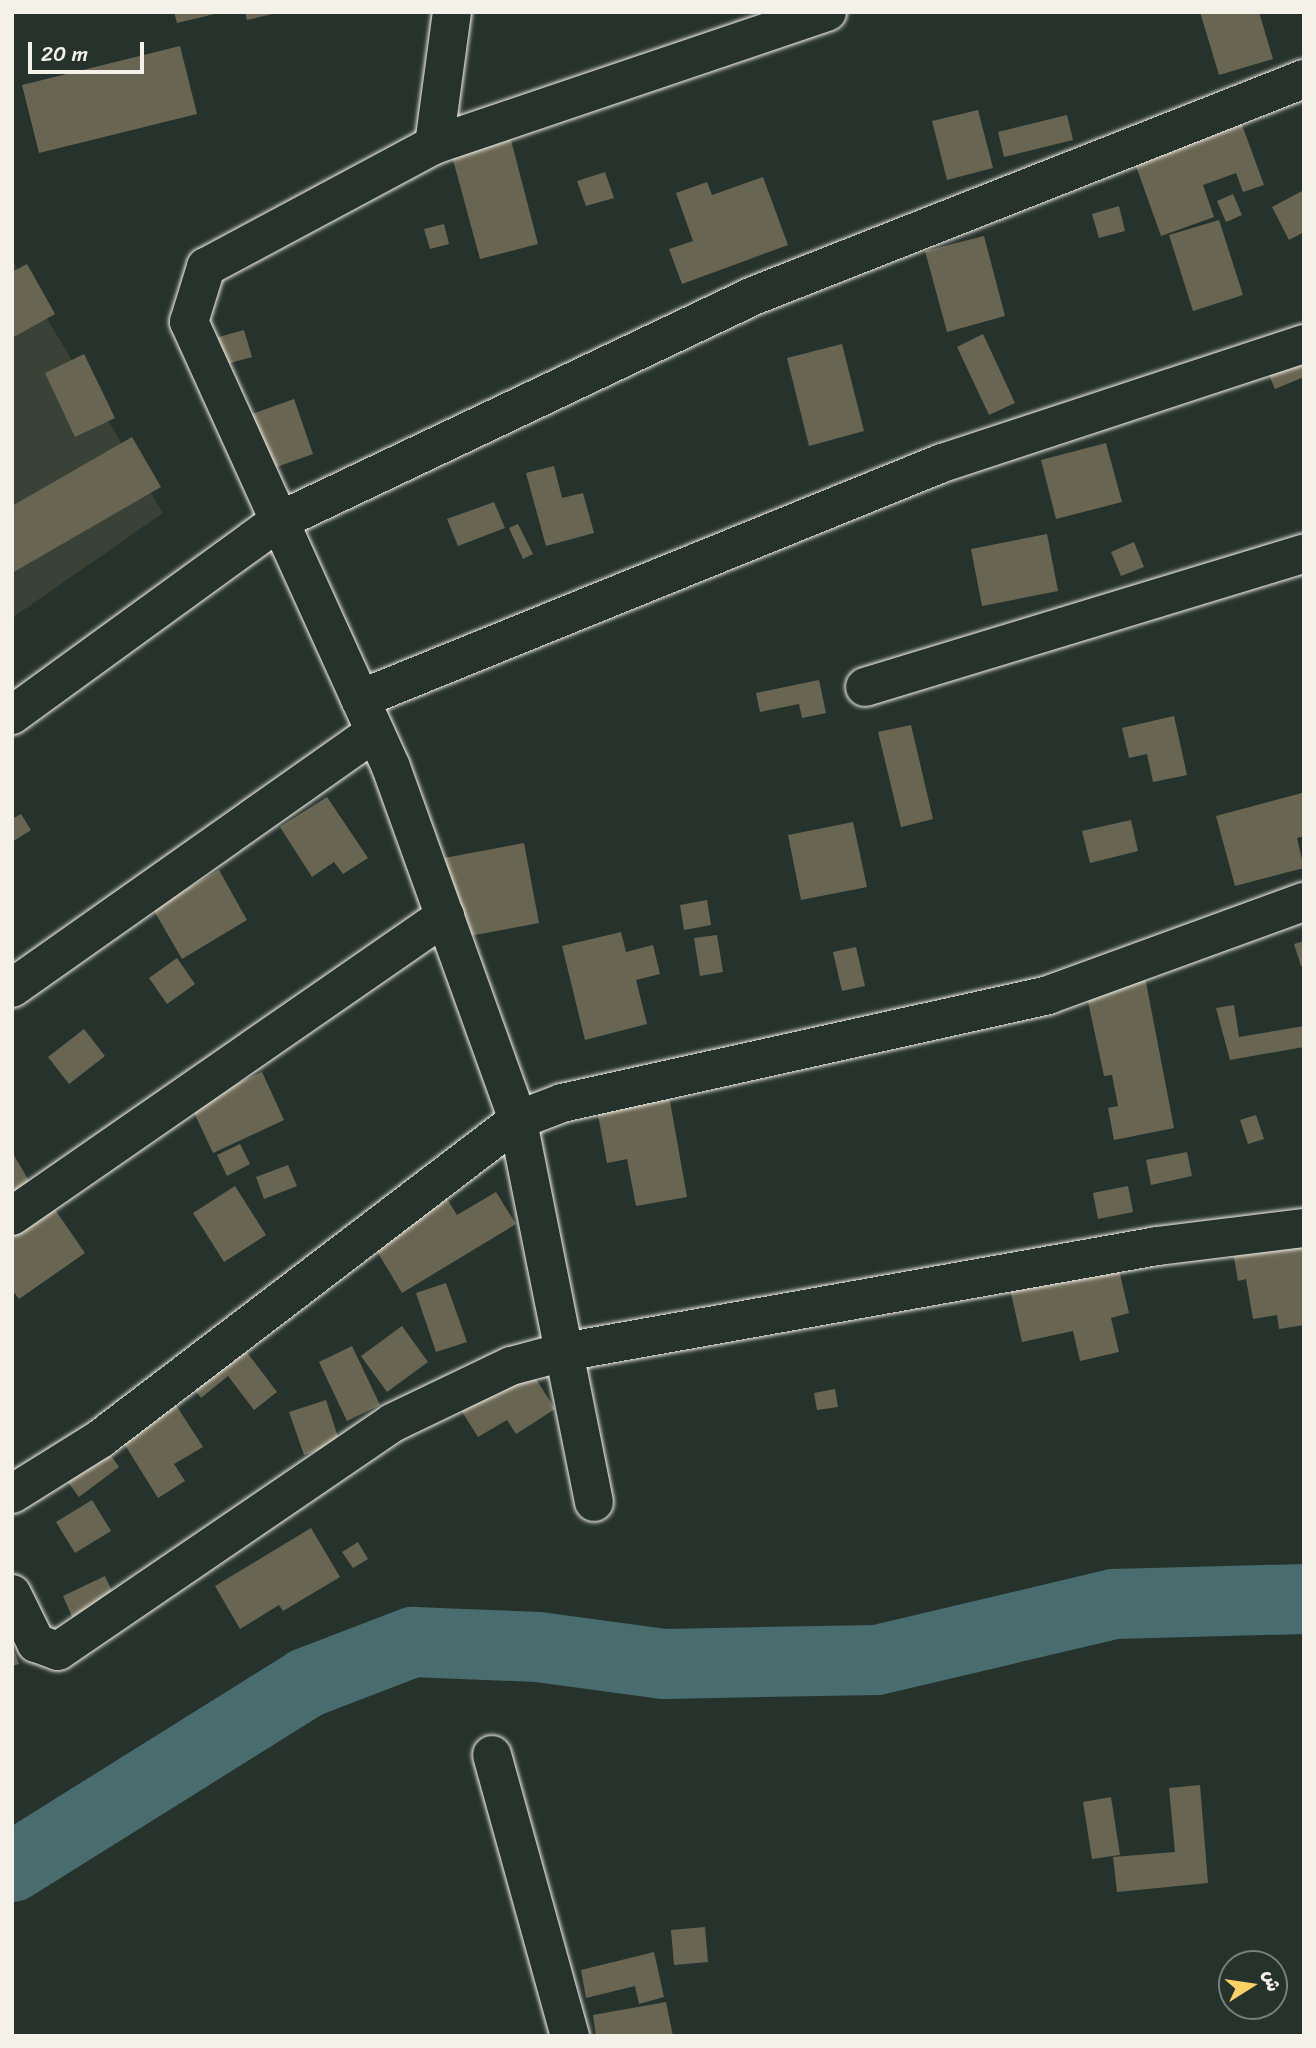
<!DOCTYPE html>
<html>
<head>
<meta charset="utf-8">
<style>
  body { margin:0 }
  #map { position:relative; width:1316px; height:2048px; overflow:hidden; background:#26332d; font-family:Sriracha,"Playpen Sans Arabic",sans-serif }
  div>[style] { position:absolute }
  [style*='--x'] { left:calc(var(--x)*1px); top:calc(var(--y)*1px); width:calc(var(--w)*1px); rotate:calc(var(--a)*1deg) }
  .built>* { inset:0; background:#3a4238 }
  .river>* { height:70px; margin:-35px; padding:0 35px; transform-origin:35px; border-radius:35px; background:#496d6f }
  .building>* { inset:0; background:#686652 }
  .roads { filter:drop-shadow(0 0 2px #f4f1e8) drop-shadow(0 0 2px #f4f1e8) }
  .minor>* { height:38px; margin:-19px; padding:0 19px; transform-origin:19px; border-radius:19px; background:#26332d }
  span { translate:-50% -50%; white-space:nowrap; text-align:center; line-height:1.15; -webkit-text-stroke:6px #26332d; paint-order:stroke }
  .frame { position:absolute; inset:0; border:14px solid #f4f1e8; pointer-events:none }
  .north { position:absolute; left:1218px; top:1950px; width:70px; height:70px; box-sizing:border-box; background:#26332d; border:2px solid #787f78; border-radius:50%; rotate:78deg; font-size:19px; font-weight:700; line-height:28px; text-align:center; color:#f4f1e8 }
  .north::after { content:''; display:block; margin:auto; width:24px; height:32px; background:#ffd166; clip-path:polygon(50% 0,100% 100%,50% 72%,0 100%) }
  .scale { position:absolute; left:28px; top:42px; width:116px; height:32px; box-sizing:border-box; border:4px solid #f4f1e8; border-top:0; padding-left:9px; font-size:21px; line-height:24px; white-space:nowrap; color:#f4f1e8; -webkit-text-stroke:5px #26332d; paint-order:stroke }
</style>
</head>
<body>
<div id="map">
  <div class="built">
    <div style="clip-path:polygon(12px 260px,163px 513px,12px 618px)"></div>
  </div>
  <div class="river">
    <div style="--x:12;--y:1867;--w:347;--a:-32"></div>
    <div style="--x:306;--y:1683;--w:115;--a:-21"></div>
    <div style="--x:413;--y:1642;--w:125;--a:2.3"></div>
    <div style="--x:538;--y:1647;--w:127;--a:7.7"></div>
    <div style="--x:664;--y:1664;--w:213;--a:-1.1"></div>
    <div style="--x:877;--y:1660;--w:244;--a:-13.3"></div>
    <div style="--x:1114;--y:1604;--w:190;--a:-1.5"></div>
  </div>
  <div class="building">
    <div style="clip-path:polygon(174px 12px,219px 12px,219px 13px,177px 23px)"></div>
    <div style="clip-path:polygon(245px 12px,277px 12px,277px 13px,247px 20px)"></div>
    <div style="clip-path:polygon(1200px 12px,1259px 12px,1273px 59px,1219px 75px)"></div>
    <div style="clip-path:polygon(180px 46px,197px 114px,39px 153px,22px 85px)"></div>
    <div style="clip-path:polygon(978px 110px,993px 168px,947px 180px,932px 121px)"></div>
    <div style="clip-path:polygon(1238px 114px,1264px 185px,1243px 192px,1236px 173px,1203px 185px,1214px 217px,1161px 236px,1131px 152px)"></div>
    <div style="clip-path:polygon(1067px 115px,1073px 140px,1004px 157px,998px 132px)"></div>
    <div style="clip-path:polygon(511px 140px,538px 244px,480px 259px,452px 156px)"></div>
    <div style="clip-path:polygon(605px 172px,614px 198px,586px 206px,577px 181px)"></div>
    <div style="clip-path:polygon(763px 177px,788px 245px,682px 284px,669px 249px,693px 241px,676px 193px,707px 182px,712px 195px)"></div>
    <div style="clip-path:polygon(1304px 190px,1304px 232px,1289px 240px,1272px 207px)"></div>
    <div style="clip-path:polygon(1233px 194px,1242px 215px,1226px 222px,1217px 201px)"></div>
    <div style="clip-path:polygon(1119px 206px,1125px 231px,1099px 238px,1092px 214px)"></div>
    <div style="clip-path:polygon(1219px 220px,1243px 295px,1193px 311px,1169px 235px)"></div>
    <div style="clip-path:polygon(444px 224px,449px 244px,430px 249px,424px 229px)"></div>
    <div style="clip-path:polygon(984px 236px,1005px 316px,947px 332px,925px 251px)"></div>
    <div style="clip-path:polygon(27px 264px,55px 314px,12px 338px,12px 272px)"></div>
    <div style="clip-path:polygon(244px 330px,252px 357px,212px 368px,204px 341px)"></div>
    <div style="clip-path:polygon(983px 334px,1015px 403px,989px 415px,957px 347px)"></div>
    <div style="clip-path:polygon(842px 344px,864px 431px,809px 446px,787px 358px)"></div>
    <div style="clip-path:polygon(1304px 352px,1304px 377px,1275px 389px,1266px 368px)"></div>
    <div style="clip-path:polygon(84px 354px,115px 418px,75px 437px,45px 373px)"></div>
    <div style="clip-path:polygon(294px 399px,313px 454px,260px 473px,241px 418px)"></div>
    <div style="clip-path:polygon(132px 437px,161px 487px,12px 573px,12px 506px)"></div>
    <div style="clip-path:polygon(1106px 443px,1122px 502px,1056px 519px,1041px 460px)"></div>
    <div style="clip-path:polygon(554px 466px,562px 498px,583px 493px,594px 533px,546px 546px,526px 473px)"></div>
    <div style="clip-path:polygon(494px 502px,505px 528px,458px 546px,447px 519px)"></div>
    <div style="clip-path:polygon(518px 524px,533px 554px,523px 559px,509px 528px)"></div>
    <div style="clip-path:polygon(1047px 534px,1058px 591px,982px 606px,971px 549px)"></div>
    <div style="clip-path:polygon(1134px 542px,1144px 567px,1121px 576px,1111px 552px)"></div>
    <div style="clip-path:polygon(819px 680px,826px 713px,802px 718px,799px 704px,760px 712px,756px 693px)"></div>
    <div style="clip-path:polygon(1174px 716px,1187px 775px,1153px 782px,1147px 754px,1129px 758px,1122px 728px)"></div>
    <div style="clip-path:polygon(911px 725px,933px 819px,901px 827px,878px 732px)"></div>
    <div style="clip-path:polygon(1302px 793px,1304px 836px,1297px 838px,1304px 868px,1235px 886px,1216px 816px)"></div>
    <div style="clip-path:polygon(327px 797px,368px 858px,343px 874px,334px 862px,312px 877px,280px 827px)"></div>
    <div style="clip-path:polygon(21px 814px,31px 830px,12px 842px,12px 819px)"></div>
    <div style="clip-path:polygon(1131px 820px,1138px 851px,1090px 863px,1082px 831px)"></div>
    <div style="clip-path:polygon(853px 822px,867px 887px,801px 900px,788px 835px)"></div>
    <div style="clip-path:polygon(524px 843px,539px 923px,459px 938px,444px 858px)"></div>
    <div style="clip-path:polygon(219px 870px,247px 920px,182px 959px,153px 909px)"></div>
    <div style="clip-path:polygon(707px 900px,711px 925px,684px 930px,680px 905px)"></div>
    <div style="clip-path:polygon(621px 932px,626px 952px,653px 945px,660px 974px,636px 980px,647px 1024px,585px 1040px,562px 946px)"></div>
    <div style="clip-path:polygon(717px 935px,723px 972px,700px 976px,694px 938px)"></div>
    <div style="clip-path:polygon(1304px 941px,1304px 966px,1301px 966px,1294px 944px)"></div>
    <div style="clip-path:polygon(856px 947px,865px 986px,842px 991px,833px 952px)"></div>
    <div style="clip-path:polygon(177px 958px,195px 984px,167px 1004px,149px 978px)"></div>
    <div style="clip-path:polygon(1144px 972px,1174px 1128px,1114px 1140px,1108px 1108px,1118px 1106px,1112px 1075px,1104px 1076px,1084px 983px)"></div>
    <div style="clip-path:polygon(1234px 1005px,1239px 1037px,1304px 1026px,1304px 1047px,1230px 1060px,1216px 1008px)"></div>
    <div style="clip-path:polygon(84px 1029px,105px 1056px,69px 1084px,48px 1057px)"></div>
    <div style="clip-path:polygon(262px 1072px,284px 1120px,213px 1153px,191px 1106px)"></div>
    <div style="clip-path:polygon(666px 1079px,687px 1197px,636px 1206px,627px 1159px,607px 1163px,594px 1093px)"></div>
    <div style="clip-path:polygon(1256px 1115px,1264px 1139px,1248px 1144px,1240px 1120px)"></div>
    <div style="clip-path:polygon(240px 1144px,250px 1164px,227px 1176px,217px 1155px)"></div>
    <div style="clip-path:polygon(12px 1152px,32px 1186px,12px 1198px)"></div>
    <div style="clip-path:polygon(1187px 1152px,1192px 1176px,1151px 1185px,1146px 1160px)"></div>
    <div style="clip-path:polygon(288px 1165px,297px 1186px,264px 1199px,256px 1177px)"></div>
    <div style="clip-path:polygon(235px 1186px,266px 1235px,224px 1262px,193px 1213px)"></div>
    <div style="clip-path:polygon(1128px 1186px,1133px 1212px,1098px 1219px,1093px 1193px)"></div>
    <div style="clip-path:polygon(496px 1192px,516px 1224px,402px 1293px,369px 1238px,444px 1194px,457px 1215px)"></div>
    <div style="clip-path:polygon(51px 1204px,85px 1253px,19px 1299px,12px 1290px,12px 1231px)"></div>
    <div style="clip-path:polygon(1304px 1233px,1304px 1325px,1279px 1329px,1277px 1315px,1253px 1319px,1246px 1279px,1238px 1281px,1232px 1246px)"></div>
    <div style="clip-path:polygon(1117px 1261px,1129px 1313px,1111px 1318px,1119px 1352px,1080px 1361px,1073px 1331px,1022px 1342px,1010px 1289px)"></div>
    <div style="clip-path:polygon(446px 1283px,467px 1342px,436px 1352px,416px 1293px)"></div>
    <div style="clip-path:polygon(402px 1326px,428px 1362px,387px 1392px,361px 1356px)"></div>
    <div style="clip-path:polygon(352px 1346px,380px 1405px,347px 1421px,319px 1362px)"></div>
    <div style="clip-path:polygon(246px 1351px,277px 1392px,254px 1410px,228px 1376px,201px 1398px,195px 1390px)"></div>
    <div style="clip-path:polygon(524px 1360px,555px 1409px,516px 1434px,507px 1420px,478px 1437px,456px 1402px)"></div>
    <div style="clip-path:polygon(835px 1389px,838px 1407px,817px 1410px,814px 1393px)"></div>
    <div style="clip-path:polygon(326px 1400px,340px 1443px,304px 1455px,289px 1412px)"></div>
    <div style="clip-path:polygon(174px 1402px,203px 1447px,174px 1464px,185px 1481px,158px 1498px,120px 1437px)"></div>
    <div style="clip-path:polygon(105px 1447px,119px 1467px,79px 1497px,64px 1477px)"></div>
    <div style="clip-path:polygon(92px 1500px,111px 1531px,75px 1553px,56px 1522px)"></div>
    <div style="clip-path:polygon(311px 1528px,340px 1577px,283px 1611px,279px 1605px,240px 1629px,215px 1586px)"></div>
    <div style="clip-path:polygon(358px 1542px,368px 1559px,353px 1568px,342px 1552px)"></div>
    <div style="clip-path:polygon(105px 1576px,116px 1600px,74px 1621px,63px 1596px)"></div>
    <div style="clip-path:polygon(12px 1644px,19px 1664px,12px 1666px)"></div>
    <div style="clip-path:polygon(1200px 1785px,1208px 1883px,1117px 1892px,1113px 1857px,1175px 1852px,1169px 1788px)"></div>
    <div style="clip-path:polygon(1111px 1797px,1120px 1855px,1092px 1859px,1083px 1802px)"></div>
    <div style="clip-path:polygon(705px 1927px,708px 1962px,674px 1965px,671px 1930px)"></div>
    <div style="clip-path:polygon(654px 1952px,664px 1997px,639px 2004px,635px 1986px,586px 1998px,581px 1970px)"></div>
    <div style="clip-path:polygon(666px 2002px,673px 2036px,596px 2036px,593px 2015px)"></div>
  </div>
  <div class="roads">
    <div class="minor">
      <div style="--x:434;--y:145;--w:134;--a:-82.3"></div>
      <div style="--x:865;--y:687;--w:459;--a:-16.9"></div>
      <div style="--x:360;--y:699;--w:628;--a:-22.07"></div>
      <div style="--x:942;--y:463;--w:381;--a:-18.2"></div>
      <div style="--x:12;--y:715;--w:330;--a:-36"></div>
      <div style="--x:279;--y:521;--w:525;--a:-25.39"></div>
      <div style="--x:753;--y:296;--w:592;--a:-21.5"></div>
      <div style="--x:12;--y:988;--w:444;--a:-35.2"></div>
      <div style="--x:12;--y:1216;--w:527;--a:-34.72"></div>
      <div style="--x:12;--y:1494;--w:104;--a:-32"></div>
      <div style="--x:100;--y:1439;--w:526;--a:-37.35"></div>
      <div style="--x:518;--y:1120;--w:47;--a:-21.1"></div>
      <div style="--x:562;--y:1103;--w:498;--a:-12.5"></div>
      <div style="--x:1048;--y:995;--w:272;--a:-20"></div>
      <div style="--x:594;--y:1502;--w:389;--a:-101.3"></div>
      <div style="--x:518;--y:1120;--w:375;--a:-109.8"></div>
      <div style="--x:391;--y:767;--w:489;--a:-114.4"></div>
      <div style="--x:189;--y:322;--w:58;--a:-72.8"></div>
      <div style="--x:206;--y:267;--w:259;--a:-28.2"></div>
      <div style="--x:434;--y:145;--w:415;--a:-18.7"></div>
      <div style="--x:12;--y:1594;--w:55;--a:63.9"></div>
      <div style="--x:36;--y:1643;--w:23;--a:20"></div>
      <div style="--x:58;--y:1651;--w:404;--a:-34.3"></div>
      <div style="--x:392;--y:1423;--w:132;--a:-25.6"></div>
      <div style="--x:511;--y:1366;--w:55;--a:-14.8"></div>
      <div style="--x:564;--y:1352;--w:602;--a:-10.13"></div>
      <div style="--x:1157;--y:1246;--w:148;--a:-7"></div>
      <div style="--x:492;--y:1755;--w:292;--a:74.5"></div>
    </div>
  </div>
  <div class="frame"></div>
  <div class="north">ش</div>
  <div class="scale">20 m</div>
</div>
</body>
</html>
